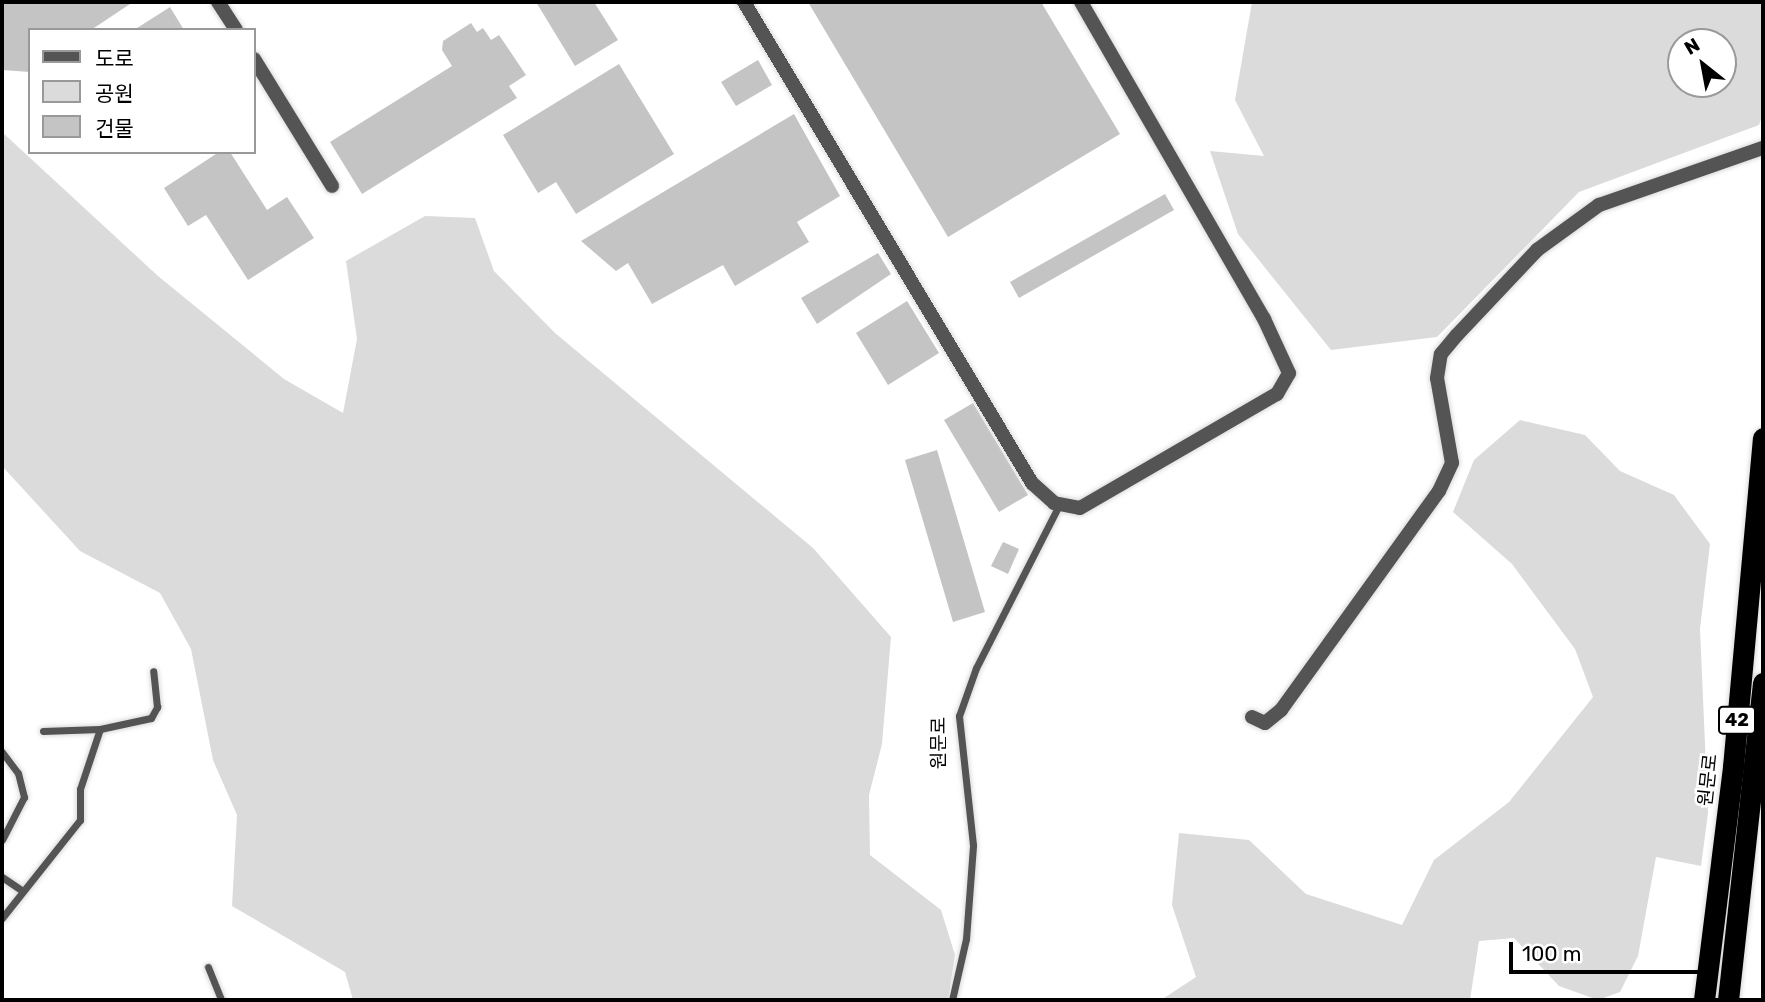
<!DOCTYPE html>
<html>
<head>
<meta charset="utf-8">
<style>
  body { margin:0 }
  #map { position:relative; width:1765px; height:1002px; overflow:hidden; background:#fff; font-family:Rubik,"Noto Sans KR",sans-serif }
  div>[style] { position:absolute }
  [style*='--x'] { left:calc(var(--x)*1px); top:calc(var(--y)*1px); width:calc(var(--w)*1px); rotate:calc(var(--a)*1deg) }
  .green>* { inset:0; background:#dbdbdb }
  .building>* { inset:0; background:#c4c4c4 }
  .roads { filter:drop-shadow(0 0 2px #dbdbdb) drop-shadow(0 0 2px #dbdbdb) }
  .lane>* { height:7px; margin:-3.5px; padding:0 3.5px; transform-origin:3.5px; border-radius:3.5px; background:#545454 }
  .street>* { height:14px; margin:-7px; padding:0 7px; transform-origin:7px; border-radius:7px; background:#545454 }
  .highway>* { height:21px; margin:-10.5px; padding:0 10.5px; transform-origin:10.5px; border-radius:10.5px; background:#000 }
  span { translate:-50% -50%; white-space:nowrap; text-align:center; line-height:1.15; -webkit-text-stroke:5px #fff; paint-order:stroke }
  .shield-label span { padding:2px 5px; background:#fff; border:2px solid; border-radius:5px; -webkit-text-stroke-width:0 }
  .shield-label { font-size:18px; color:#000; font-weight:700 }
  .street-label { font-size:19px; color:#000 }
  .frame { position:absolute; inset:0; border:4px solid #000; pointer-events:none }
  .legend { position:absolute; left:28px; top:28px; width:228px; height:126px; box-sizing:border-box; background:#fff; border:2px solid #999; margin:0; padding:9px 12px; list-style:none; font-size:21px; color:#000 }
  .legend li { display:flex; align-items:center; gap:14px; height:35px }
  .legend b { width:35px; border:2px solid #999 }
  .north { position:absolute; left:1667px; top:28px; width:70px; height:70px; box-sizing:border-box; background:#fff; border:2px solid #999; border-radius:50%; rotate:329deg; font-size:19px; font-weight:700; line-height:28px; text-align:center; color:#000 }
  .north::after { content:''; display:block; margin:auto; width:24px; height:32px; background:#000; clip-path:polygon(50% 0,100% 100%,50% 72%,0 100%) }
  .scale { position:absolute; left:1509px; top:942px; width:206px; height:32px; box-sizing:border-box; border:4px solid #000; border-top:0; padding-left:9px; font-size:21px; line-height:24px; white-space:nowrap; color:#000; -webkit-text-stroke:5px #fff; paint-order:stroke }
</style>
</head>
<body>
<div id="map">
  <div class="green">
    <div style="clip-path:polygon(evenodd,1252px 2px,1763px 2px,1763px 114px,1759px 125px,1579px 192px,1437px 337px,1331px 350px,1238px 234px,1210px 151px,1264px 156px,1235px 100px,1252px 2px,1681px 42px,1723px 42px,1723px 84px,1681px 84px,1681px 42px)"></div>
    <div style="clip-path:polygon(2px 132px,158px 276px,284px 379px,343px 413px,357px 339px,346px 261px,425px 216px,475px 218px,494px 271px,555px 333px,813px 548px,891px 637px,882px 744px,869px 795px,870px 855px,941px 910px,955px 955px,948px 1000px,353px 1000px,345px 972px,232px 906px,237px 815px,213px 760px,191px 649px,160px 593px,80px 551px,2px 466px)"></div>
    <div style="clip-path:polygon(1520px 420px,1585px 435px,1620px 471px,1674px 495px,1710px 544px,1700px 629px,1708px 813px,1701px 866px,1656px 857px,1638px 956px,1620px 992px,1598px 1000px,1559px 986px,1514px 938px,1479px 941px,1470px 1000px,1161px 1000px,1196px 977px,1172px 905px,1179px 833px,1249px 840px,1306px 894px,1402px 925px,1434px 860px,1509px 802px,1593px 697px,1575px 649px,1512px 564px,1453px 512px,1474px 460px)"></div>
  </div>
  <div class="building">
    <div style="clip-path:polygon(2px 2px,133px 2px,91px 30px,30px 30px,30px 72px,2px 70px)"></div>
    <div style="clip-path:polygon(536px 2px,594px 2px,618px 40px,575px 66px)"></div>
    <div style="clip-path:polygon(808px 2px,1041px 2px,1120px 134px,948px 237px)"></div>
    <div style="clip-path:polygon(170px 7px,184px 30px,134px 30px)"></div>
    <div style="clip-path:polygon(471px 23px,477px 32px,483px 28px,491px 40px,499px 35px,526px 75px,509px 86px,517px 98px,362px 194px,330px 142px,452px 66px,442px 50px,443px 41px)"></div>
    <div style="clip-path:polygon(758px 60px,772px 85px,736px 106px,721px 82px)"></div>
    <div style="clip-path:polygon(619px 64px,674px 154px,576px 214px,556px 182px,538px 193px,503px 135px)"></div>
    <div style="clip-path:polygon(794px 114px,840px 196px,797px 222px,809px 242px,735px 286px,723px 265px,652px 304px,628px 263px,616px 271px,581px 241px)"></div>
    <div style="clip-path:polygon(219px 152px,230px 152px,267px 210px,287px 197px,314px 238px,248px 280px,206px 215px,188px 226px,164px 188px)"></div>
    <div style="clip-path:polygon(1165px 194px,1174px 210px,1019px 298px,1010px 282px)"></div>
    <div style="clip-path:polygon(878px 253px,891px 274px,817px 324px,801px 298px)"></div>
    <div style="clip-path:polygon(907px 301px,939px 353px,888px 385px,856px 333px)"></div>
    <div style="clip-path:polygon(973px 403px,1028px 495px,999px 512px,944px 420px)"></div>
    <div style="clip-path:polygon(937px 450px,985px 612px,953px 622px,905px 460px)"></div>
    <div style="clip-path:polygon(1003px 542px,1019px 549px,1008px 574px,991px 566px)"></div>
  </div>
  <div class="roads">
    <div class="lane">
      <div style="--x:43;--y:731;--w:57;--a:-2"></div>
      <div style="--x:100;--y:729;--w:52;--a:-12.2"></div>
      <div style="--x:151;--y:718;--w:13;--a:-61"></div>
      <div style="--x:157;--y:707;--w:36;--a:-96"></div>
      <div style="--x:2;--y:752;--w:26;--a:53"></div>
      <div style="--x:18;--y:773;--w:25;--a:76"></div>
      <div style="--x:24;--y:797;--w:48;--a:117.1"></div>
      <div style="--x:2;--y:877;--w:25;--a:34"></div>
      <div style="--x:2;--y:918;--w:125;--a:-51.5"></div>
      <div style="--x:80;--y:820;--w:31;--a:-90"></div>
      <div style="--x:80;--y:789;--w:63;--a:-71.6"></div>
      <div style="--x:208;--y:967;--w:35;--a:68"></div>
      <div style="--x:952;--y:1000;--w:63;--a:-77.1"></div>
      <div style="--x:966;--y:939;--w:94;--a:-85.7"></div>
      <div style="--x:973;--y:845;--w:130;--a:-96.2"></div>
      <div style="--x:959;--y:716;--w:51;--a:-70.5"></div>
      <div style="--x:976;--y:668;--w:183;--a:-63"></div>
    </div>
    <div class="street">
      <div style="--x:218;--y:2;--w:33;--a:57"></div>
      <div style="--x:744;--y:2;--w:561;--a:59.09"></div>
      <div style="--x:1032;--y:483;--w:30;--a:42"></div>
      <div style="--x:1054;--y:503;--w:26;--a:11"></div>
      <div style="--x:1080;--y:508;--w:228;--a:-30.1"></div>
      <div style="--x:1277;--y:394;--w:24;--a:-60"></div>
      <div style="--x:1289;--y:373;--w:60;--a:-114.8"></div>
      <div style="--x:1264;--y:319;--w:366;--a:-120"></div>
      <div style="--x:254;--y:59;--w:149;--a:58.4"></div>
      <div style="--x:1252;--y:717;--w:14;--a:25"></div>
      <div style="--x:1265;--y:723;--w:21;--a:-39"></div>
      <div style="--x:1281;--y:710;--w:270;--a:-54.2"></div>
      <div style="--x:1439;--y:491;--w:31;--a:-65"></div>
      <div style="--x:1452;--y:463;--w:86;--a:-100"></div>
      <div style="--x:1437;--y:378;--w:24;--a:-81"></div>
      <div style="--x:1441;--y:354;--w:25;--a:-50"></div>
      <div style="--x:1457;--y:335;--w:117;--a:-46.7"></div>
      <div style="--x:1537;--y:250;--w:77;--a:-36"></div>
      <div style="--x:1599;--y:205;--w:174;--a:-19.2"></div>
    </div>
    <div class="highway">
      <div style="--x:1704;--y:1000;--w:235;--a:-82.9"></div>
      <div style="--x:1733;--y:767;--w:330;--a:-84.8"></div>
      <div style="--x:1728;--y:1000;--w:319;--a:-83.7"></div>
    </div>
  </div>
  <div class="shield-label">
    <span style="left:1737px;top:720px">42</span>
  </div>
  <div class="street-label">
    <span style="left:939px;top:743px;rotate:-90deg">원문로</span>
    <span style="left:1708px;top:780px;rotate:-84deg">원문로</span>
  </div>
  <div class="frame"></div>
  <ul class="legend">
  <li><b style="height:9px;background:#545454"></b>도로</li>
  <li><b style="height:19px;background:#dbdbdb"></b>공원</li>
  <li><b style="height:19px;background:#c4c4c4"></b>건물</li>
  </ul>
  <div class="north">N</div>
  <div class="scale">100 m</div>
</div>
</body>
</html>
